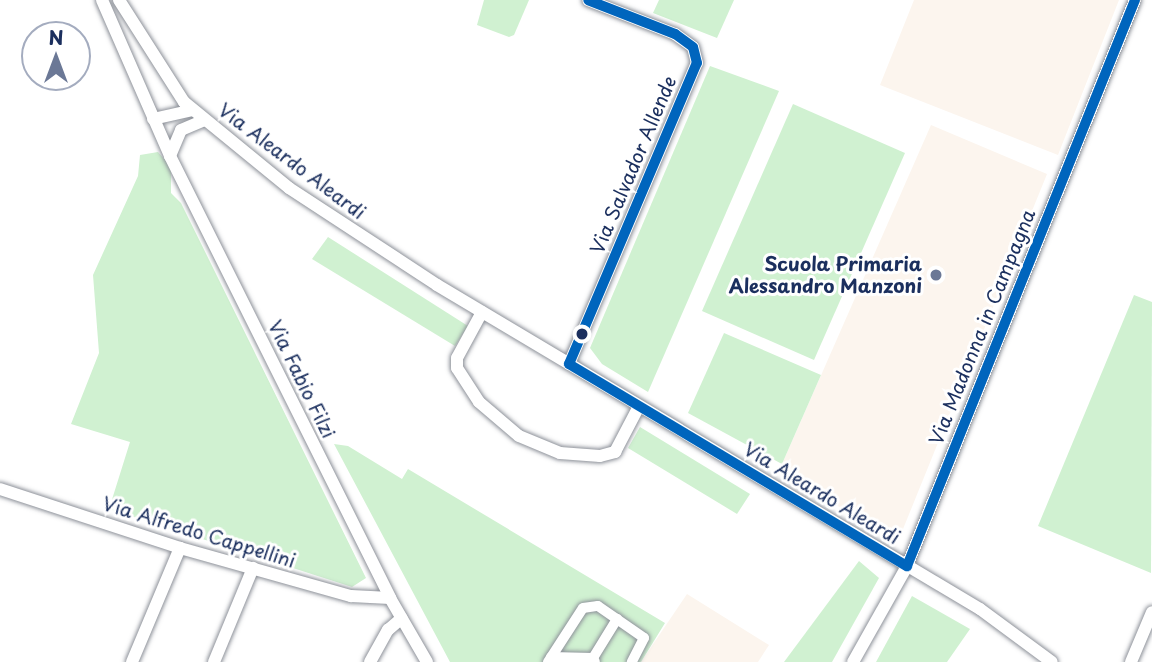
<!DOCTYPE html>
<html>
<head>
<meta charset="utf-8">
<style>
  body { margin:0 }
  #map { position:relative; width:1152px; height:662px; overflow:hidden; background:#fff; font-family:"Playpen Sans",sans-serif }
  div>[style] { position:absolute }
  [style*='--x'] { left:calc(var(--x)*1px); top:calc(var(--y)*1px); width:calc(var(--w)*1px); rotate:calc(var(--a)*1deg) }
  .built>* { inset:0; background:#fcf5ee }
  .green>* { inset:0; background:#d0f1d1 }
  .roads { filter:drop-shadow(0 0 2px #8e929a) drop-shadow(0 0 2px #8e929a) }
  .pedestrian>* { height:10px; margin:-5px; padding:0 5px; transform-origin:5px; border-radius:5px; background:#fff }
  .minor>* { height:12px; margin:-6px; padding:0 6px; transform-origin:6px; border-radius:6px; background:#fff }
  .bus-1>* { height:10px; margin:-5px; padding:0 5px; transform-origin:5px; border-radius:5px; background:#0065bd }
  .dots>* { width:19px; height:19px; translate:-50% -50%; box-sizing:border-box; border:4px solid #fff; border-radius:50% }
  span { translate:-50% -50%; white-space:nowrap; text-align:center; line-height:1.15; -webkit-text-stroke:6px #fff; paint-order:stroke }
  .street-label { font-size:19px; color:#1b2f5e }
  .poi-label { font-size:19px; color:#1b2f5e; font-weight:700 }
  .right { translate:-100% -50%; text-align:right }
  .north { position:absolute; left:21px; top:21px; width:70px; height:70px; box-sizing:border-box; background:#fff; border:2px solid #a4acbf; border-radius:50%; rotate:0deg; font-size:19px; font-weight:700; line-height:28px; text-align:center; color:#1b2f5e }
  .north::after { content:''; display:block; margin:auto; width:24px; height:32px; background:#6b7896; clip-path:polygon(50% 0,100% 100%,50% 72%,0 100%) }
</style>
</head>
<body>
<div id="map">
  <div class="built">
    <div style="clip-path:polygon(914px 0,1119px 0,1058px 155px,880px 85px)"></div>
    <div style="clip-path:polygon(931px 125px,1047px 174px,901px 534px,890px 537px,779px 471px)"></div>
    <div style="clip-path:polygon(687px 594px,769px 645px,758px 662px,641px 662px)"></div>
  </div>
  <div class="green">
    <div style="clip-path:polygon(484px 0,529px 0,514px 35px,509px 37px,477px 25px)"></div>
    <div style="clip-path:polygon(659px 0,734px 0,717px 38px,653px 13px)"></div>
    <div style="clip-path:polygon(710px 66px,779px 91px,648px 392px,602px 364px,590px 348px)"></div>
    <div style="clip-path:polygon(793px 104px,905px 153px,814px 360px,702px 311px)"></div>
    <div style="clip-path:polygon(158px 152px,171px 167px,171px 193px,181px 203px,366px 578px,352px 587px,109px 509px,130px 442px,71px 424px,99px 353px,93px 275px,138px 176px,140px 155px)"></div>
    <div style="clip-path:polygon(328px 237px,468px 326px,455px 346px,312px 259px)"></div>
    <div style="clip-path:polygon(1134px 295px,1152px 302px,1151px 573px,1038px 526px)"></div>
    <div style="clip-path:polygon(724px 333px,821px 375px,782px 464px,688px 413px)"></div>
    <div style="clip-path:polygon(640px 427px,750px 494px,737px 514px,628px 448px)"></div>
    <div style="clip-path:polygon(334px 444px,348px 446px,402px 479px,408px 469px,665px 623px,641px 662px,450px 662px)"></div>
    <div style="clip-path:polygon(859px 561px,879px 578px,832px 662px,784px 662px)"></div>
    <div style="clip-path:polygon(912px 596px,970px 629px,947px 662px,876px 662px)"></div>
  </div>
  <div class="roads">
    <div class="pedestrian">
      <div style="--x:551;--y:657;--w:42;--a:1.4"></div>
      <div style="--x:593;--y:658;--w:4;--a:63"></div>
      <div style="--x:593;--y:658;--w:46;--a:-58.4"></div>
      <div style="--x:548;--y:662;--w:64;--a:-57.1"></div>
      <div style="--x:583;--y:608;--w:15;--a:-8"></div>
      <div style="--x:598;--y:606;--w:56;--a:34.8"></div>
      <div style="--x:644;--y:638;--w:27;--a:117"></div>
    </div>
    <div class="minor">
      <div style="--x:102;--y:0;--w:170;--a:66.4"></div>
      <div style="--x:170;--y:156;--w:494;--a:63.5"></div>
      <div style="--x:390;--y:598;--w:74;--a:60"></div>
      <div style="--x:119;--y:0;--w:121;--a:57.5"></div>
      <div style="--x:184;--y:102;--w:136;--a:39.3"></div>
      <div style="--x:289;--y:188;--w:177;--a:33.2"></div>
      <div style="--x:437;--y:285;--w:632;--a:30.82"></div>
      <div style="--x:980;--y:609;--w:89;--a:36.4"></div>
      <div style="--x:153;--y:119;--w:41;--a:-12.7"></div>
      <div style="--x:170;--y:156;--w:28;--a:-67"></div>
      <div style="--x:181;--y:130;--w:25;--a:-23"></div>
      <div style="--x:482;--y:312;--w:52;--a:118.5"></div>
      <div style="--x:457;--y:358;--w:10;--a:90"></div>
      <div style="--x:457;--y:368;--w:40;--a:57.1"></div>
      <div style="--x:479;--y:402;--w:52;--a:40.4"></div>
      <div style="--x:519;--y:436;--w:44;--a:22.5"></div>
      <div style="--x:560;--y:453;--w:40;--a:4.3"></div>
      <div style="--x:600;--y:456;--w:16;--a:-15"></div>
      <div style="--x:615;--y:452;--w:52;--a:-62.4"></div>
      <div style="--x:569;--y:364;--w:327;--a:-67"></div>
      <div style="--x:697;--y:63;--w:16;--a:-104"></div>
      <div style="--x:693;--y:47;--w:22;--a:-144"></div>
      <div style="--x:675;--y:34;--w:93;--a:-158.7"></div>
      <div style="--x:0;--y:489;--w:189;--a:18.1"></div>
      <div style="--x:180;--y:548;--w:178;--a:15.7"></div>
      <div style="--x:351;--y:596;--w:39;--a:3"></div>
      <div style="--x:132;--y:662;--w:124;--a:-67.2"></div>
      <div style="--x:214;--y:662;--w:102;--a:-67.5"></div>
      <div style="--x:370;--y:662;--w:37;--a:-61"></div>
      <div style="--x:388;--y:630;--w:18;--a:-41"></div>
      <div style="--x:853;--y:662;--w:110;--a:-60.6"></div>
      <div style="--x:907;--y:566;--w:610;--a:-68.06"></div>
      <div style="--x:1131;--y:662;--w:54;--a:-67.2"></div>
    </div>
  </div>
  <div class="bus-1">
    <div style="--x:569;--y:364;--w:327;--a:-67"></div>
    <div style="--x:697;--y:63;--w:16;--a:-104"></div>
    <div style="--x:693;--y:47;--w:22;--a:-144"></div>
    <div style="--x:675;--y:34;--w:93;--a:-158.7"></div>
    <div style="--x:569;--y:364;--w:394;--a:30.9"></div>
    <div style="--x:907;--y:566;--w:610;--a:-68.06"></div>
  </div>
  <div class="dots">
    <div style="left:936px;top:275px;background:#6b7896"></div>
    <div style="left:582px;top:334px;background:#1b2f5e"></div>
  </div>
  <div class="street-label">
    <span style="left:292px;top:161px;rotate:37deg">Via Aleardo Aleardi</span>
    <span style="left:633px;top:165px;rotate:-67deg">Via Salvador Allende</span>
    <span style="left:982px;top:327px;rotate:-68deg">Via Madonna in Campagna</span>
    <span style="left:302px;top:379px;rotate:64deg">Via Fabio Filzi</span>
    <span style="left:822px;top:493px;rotate:31deg">Via Aleardo Aleardi</span>
    <span style="left:199px;top:532px;rotate:17deg">Via Alfredo Cappellini</span>
  </div>
  <div class="poi-label">
    <span class="right" style="left:922px;top:275px">Scuola Primaria<br>Alessandro Manzoni</span>
  </div>
  <div class="north">N</div>
</div>
</body>
</html>
